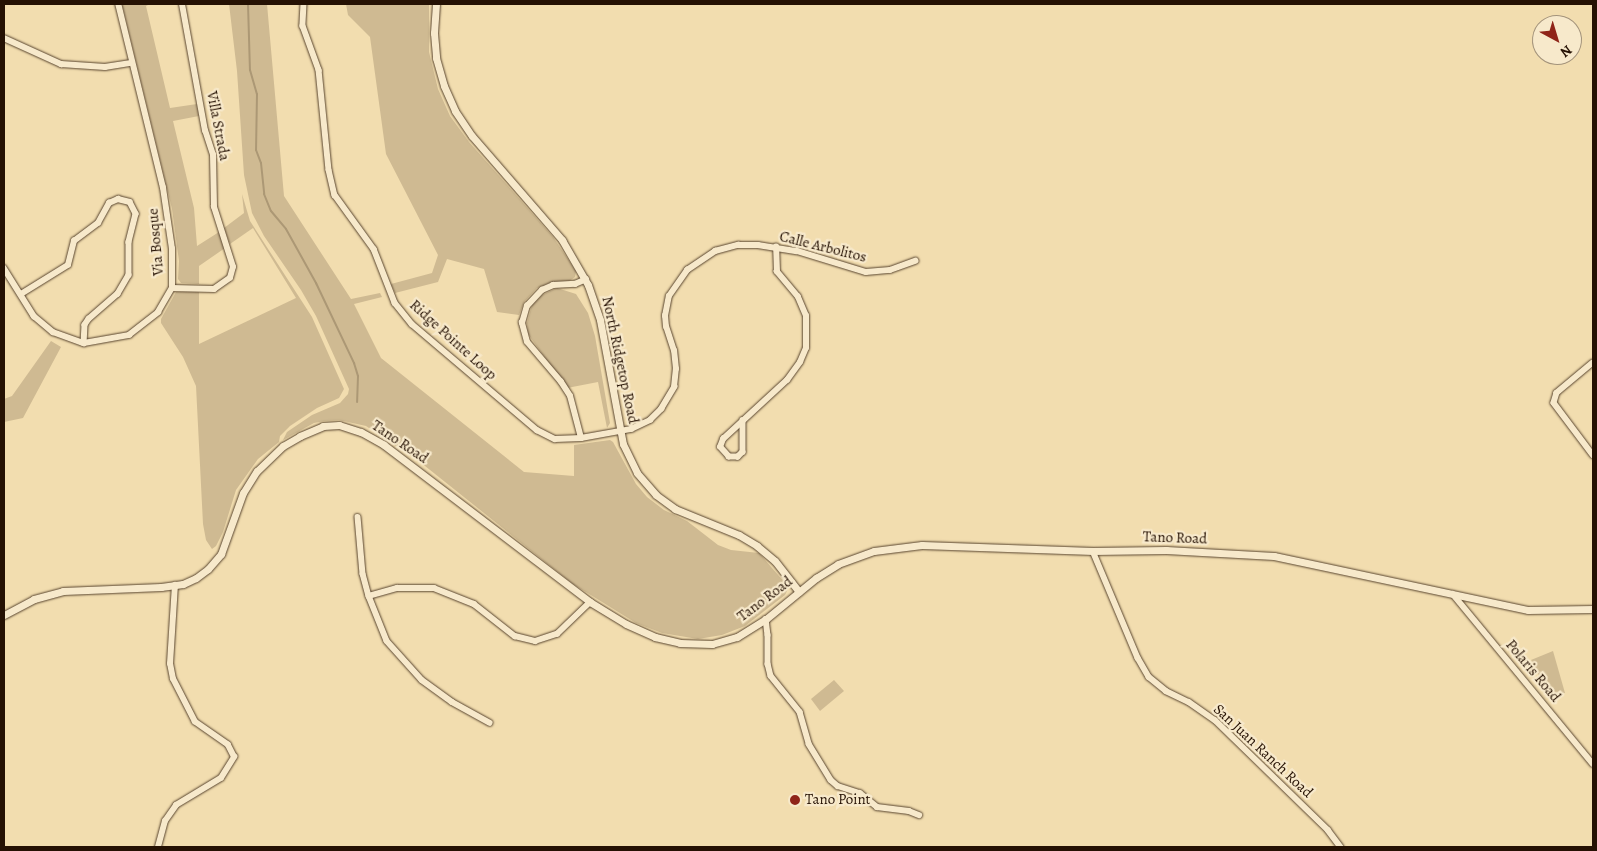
<!DOCTYPE html>
<html>
<head>
<meta charset="utf-8">
<style>
  body { margin:0 }
  #map { position:relative; width:1597px; height:851px; overflow:hidden; background:#f2ddaf; font-family:Alegreya,serif }
  div>[style] { position:absolute }
  [style*='--x'] { left:calc(var(--x)*1px); top:calc(var(--y)*1px); width:calc(var(--w)*1px); rotate:calc(var(--a)*1deg) }
  .green>* { inset:0; background:#cfba92 }
  .stream>* { height:2px; margin:-1px; padding:0 1px; transform-origin:1px; border-radius:1px; background:#ac9875 }
  .roads { filter:drop-shadow(0 0 1px #58442e) drop-shadow(0 0 1px #58442e) }
  .minor>* { height:5.5px; margin:-2.75px; padding:0 2.75px; transform-origin:2.75px; border-radius:2.75px; background:#f7e9cb }
  .tertiary>* { height:7px; margin:-3.5px; padding:0 3.5px; transform-origin:3.5px; border-radius:3.5px; background:#f7e9cb }
  .dots>* { width:14px; height:14px; translate:-50% -50%; box-sizing:border-box; border:2px solid #f7e9cb; border-radius:50% }
  span { translate:-50% -50%; white-space:nowrap; text-align:center; line-height:1.15; -webkit-text-stroke:4.5px #f7e9cb; paint-order:stroke }
  .street-label { font-size:15px; color:#251103 }
  .poi-label { font-size:15px; color:#251103 }
  .left { translate:0 -50%; text-align:left }
  .frame { position:absolute; inset:0; border:5px solid #251103; pointer-events:none }
  .north { position:absolute; left:1532px; top:15px; width:50px; height:50px; box-sizing:border-box; background:#f7e9cb; border:1px solid #a3937b; border-radius:50%; rotate:141deg; font-size:14px; font-weight:700; line-height:20px; text-align:center; color:#251103 }
  .north::after { content:''; display:block; margin:auto; width:18px; height:22px; background:#8f2418; clip-path:polygon(50% 0,100% 100%,50% 72%,0 100%) }
</style>
</head>
<body>
<div id="map">
  <div class="green">
    <div style="clip-path:polygon(122px 4px,150px 4px,146px 6px,170px 108px,197px 104px,199px 116px,173px 121px,194px 208px,197px 246px,219px 232px,225px 248px,199px 266px,199px 284px,181px 283px,178px 279px,179px 261px,172px 209px)"></div>
    <div style="clip-path:polygon(229px 4px,267px 4px,284px 196px,351px 299px,380px 293px,382px 297px,354px 304px,381px 358px,524px 472px,574px 476px,574px 445px,610px 440px,613px 442px,636px 484px,647px 497px,664px 510px,687px 521px,718px 545px,731px 550px,759px 553px,785px 583px,788px 589px,785px 595px,745px 626px,722px 635px,698px 639px,662px 633px,636px 623px,573px 584px,420px 462px,366px 426px,339px 420px,324px 421px,314px 423px,283px 440px,287px 432px,312px 415px,340px 403px,348px 394px,349px 389px,316px 316px,301px 290px,264px 236px,252px 213px,244px 175px,237px 71px)"></div>
    <div style="clip-path:polygon(346px 4px,429px 4px,429px 52px,438px 89px,450px 116px,469px 142px,553px 237px,576px 271px,575px 277px,568px 282px,552px 282px,537px 288px,524px 302px,519px 315px,497px 312px,484px 269px,447px 259px,438px 282px,395px 293px,391px 284px,432px 273px,438px 255px,386px 154px,370px 37px,348px 15px)"></div>
    <div style="clip-path:polygon(242px 194px,250px 221px,312px 317px,344px 389px,339px 398px,317px 408px,290px 426px,280px 436px,279px 442px,258px 459px,236px 490px,223px 532px,216px 546px,212px 549px,206px 540px,203px 524px,196px 386px,183px 357px,161px 323px,161px 319px,176px 292px,199px 292px,199px 344px,296px 298px,253px 228px,230px 244px,224px 228px,244px 213px)"></div>
    <div style="clip-path:polygon(557px 288px,576px 294px,588px 313px,595px 336px,610px 423px,607px 428px,598px 382px,567px 388px,528px 334px,527px 323px,532px 305px,542px 295px)"></div>
    <div style="clip-path:polygon(51px 341px,61px 347px,23px 418px,4px 422px,4px 399px,12px 396px)"></div>
    <div style="clip-path:polygon(1553px 651px,1565px 693px,1550px 698px,1531px 660px)"></div>
    <div style="clip-path:polygon(834px 680px,844px 691px,820px 711px,811px 699px)"></div>
  </div>
  <div class="stream">
    <div style="--x:248;--y:4;--w:66;--a:88.3"></div>
    <div style="--x:250;--y:70;--w:25;--a:74"></div>
    <div style="--x:257;--y:94;--w:56;--a:91"></div>
    <div style="--x:256;--y:150;--w:14;--a:69"></div>
    <div style="--x:261;--y:163;--w:31;--a:84"></div>
    <div style="--x:264;--y:194;--w:18;--a:68"></div>
    <div style="--x:271;--y:211;--w:23;--a:50"></div>
    <div style="--x:286;--y:229;--w:62;--a:60.9"></div>
    <div style="--x:316;--y:283;--w:89;--a:64.6"></div>
    <div style="--x:354;--y:363;--w:14;--a:73"></div>
    <div style="--x:358;--y:376;--w:26;--a:92"></div>
  </div>
  <div class="roads">
    <div class="minor">
      <div style="--x:304;--y:4;--w:22;--a:93"></div>
      <div style="--x:303;--y:26;--w:47;--a:70"></div>
      <div style="--x:319;--y:70;--w:100;--a:84.3"></div>
      <div style="--x:329;--y:170;--w:26;--a:77"></div>
      <div style="--x:335;--y:195;--w:67;--a:54.2"></div>
      <div style="--x:374;--y:249;--w:58;--a:68.7"></div>
      <div style="--x:395;--y:303;--w:27;--a:51"></div>
      <div style="--x:412;--y:324;--w:164;--a:40.3"></div>
      <div style="--x:537;--y:430;--w:20;--a:27"></div>
      <div style="--x:555;--y:439;--w:26;--a:-2"></div>
      <div style="--x:581;--y:438;--w:51;--a:-10.2"></div>
      <div style="--x:631;--y:429;--w:21;--a:-25"></div>
      <div style="--x:650;--y:420;--w:16;--a:-45"></div>
      <div style="--x:661;--y:409;--w:26;--a:-59"></div>
      <div style="--x:674;--y:387;--w:18;--a:-84"></div>
      <div style="--x:676;--y:369;--w:18;--a:-96"></div>
      <div style="--x:674;--y:351;--w:25;--a:-108"></div>
      <div style="--x:666;--y:327;--w:11;--a:-95"></div>
      <div style="--x:665;--y:316;--w:20;--a:-79"></div>
      <div style="--x:669;--y:296;--w:32;--a:-55"></div>
      <div style="--x:687;--y:270;--w:34;--a:-34"></div>
      <div style="--x:715;--y:251;--w:24;--a:-15"></div>
      <div style="--x:738;--y:245;--w:20;--a:0"></div>
      <div style="--x:758;--y:245;--w:39;--a:9"></div>
      <div style="--x:797;--y:251;--w:72;--a:16.9"></div>
      <div style="--x:866;--y:272;--w:24;--a:-5"></div>
      <div style="--x:890;--y:270;--w:27;--a:-20"></div>
      <div style="--x:4;--y:38;--w:63;--a:24.5"></div>
      <div style="--x:61;--y:64;--w:44;--a:3.9"></div>
      <div style="--x:105;--y:67;--w:26;--a:-9"></div>
      <div style="--x:4;--y:268;--w:57;--a:58"></div>
      <div style="--x:34;--y:316;--w:25;--a:40"></div>
      <div style="--x:53;--y:332;--w:33;--a:20"></div>
      <div style="--x:84;--y:343;--w:46;--a:-10.1"></div>
      <div style="--x:129;--y:335;--w:37;--a:-38"></div>
      <div style="--x:158;--y:312;--w:28;--a:-60"></div>
      <div style="--x:172;--y:288;--w:39;--a:-90"></div>
      <div style="--x:172;--y:249;--w:62;--a:-98.4"></div>
      <div style="--x:163;--y:188;--w:189;--a:-103.7"></div>
      <div style="--x:172;--y:288;--w:42;--a:1.4"></div>
      <div style="--x:214;--y:289;--w:19;--a:-35"></div>
      <div style="--x:230;--y:278;--w:11;--a:-75"></div>
      <div style="--x:233;--y:267;--w:63;--a:-107.6"></div>
      <div style="--x:214;--y:207;--w:52;--a:-91.1"></div>
      <div style="--x:213;--y:155;--w:25;--a:-108"></div>
      <div style="--x:205;--y:131;--w:129;--a:-100.3"></div>
      <div style="--x:21;--y:294;--w:55;--a:-31.7"></div>
      <div style="--x:68;--y:265;--w:25;--a:-76"></div>
      <div style="--x:74;--y:241;--w:30;--a:-37"></div>
      <div style="--x:98;--y:223;--w:23;--a:-61"></div>
      <div style="--x:109;--y:203;--w:10;--a:-24"></div>
      <div style="--x:118;--y:199;--w:12;--a:14"></div>
      <div style="--x:130;--y:202;--w:13;--a:63"></div>
      <div style="--x:136;--y:214;--w:29;--a:104"></div>
      <div style="--x:129;--y:242;--w:33;--a:90"></div>
      <div style="--x:129;--y:275;--w:22;--a:120"></div>
      <div style="--x:118;--y:294;--w:38;--a:139"></div>
      <div style="--x:89;--y:319;--w:7;--a:124"></div>
      <div style="--x:85;--y:325;--w:18;--a:93"></div>
      <div style="--x:1593;--y:363;--w:47;--a:140.2"></div>
      <div style="--x:1557;--y:393;--w:10;--a:107"></div>
      <div style="--x:1554;--y:403;--w:65;--a:53.1"></div>
      <div style="--x:743;--y:420;--w:32;--a:90"></div>
      <div style="--x:743;--y:452;--w:7;--a:135"></div>
      <div style="--x:738;--y:457;--w:9;--a:180"></div>
      <div style="--x:729;--y:457;--w:13;--a:-132"></div>
      <div style="--x:720;--y:447;--w:9;--a:-69"></div>
      <div style="--x:723;--y:439;--w:87;--a:-42.7"></div>
      <div style="--x:787;--y:380;--w:22;--a:-54"></div>
      <div style="--x:800;--y:362;--w:15;--a:-67"></div>
      <div style="--x:806;--y:348;--w:32;--a:-90"></div>
      <div style="--x:806;--y:316;--w:21;--a:-113"></div>
      <div style="--x:798;--y:297;--w:33;--a:-130"></div>
      <div style="--x:777;--y:272;--w:25;--a:-92"></div>
      <div style="--x:581;--y:438;--w:43;--a:-104.7"></div>
      <div style="--x:570;--y:396;--w:17;--a:-123"></div>
      <div style="--x:561;--y:382;--w:52;--a:-130.4"></div>
      <div style="--x:527;--y:342;--w:20;--a:-105"></div>
      <div style="--x:522;--y:323;--w:18;--a:-74"></div>
      <div style="--x:527;--y:306;--w:22;--a:-47"></div>
      <div style="--x:542;--y:290;--w:12;--a:-24"></div>
      <div style="--x:553;--y:285;--w:22;--a:-3"></div>
      <div style="--x:575;--y:284;--w:12;--a:-24"></div>
      <div style="--x:358;--y:517;--w:57;--a:85"></div>
      <div style="--x:363;--y:574;--w:23;--a:75"></div>
      <div style="--x:369;--y:596;--w:48;--a:68.2"></div>
      <div style="--x:387;--y:641;--w:52;--a:48.1"></div>
      <div style="--x:422;--y:680;--w:37;--a:36"></div>
      <div style="--x:452;--y:702;--w:43;--a:28.9"></div>
      <div style="--x:1093;--y:551;--w:116;--a:67.2"></div>
      <div style="--x:1138;--y:658;--w:22;--a:60"></div>
      <div style="--x:1149;--y:677;--w:22;--a:39"></div>
      <div style="--x:1166;--y:691;--w:25;--a:26"></div>
      <div style="--x:1189;--y:702;--w:32;--a:35"></div>
      <div style="--x:1215;--y:720;--w:158;--a:44.2"></div>
      <div style="--x:1328;--y:830;--w:21;--a:53"></div>
      <div style="--x:1453;--y:594;--w:220;--a:50.5"></div>
      <div style="--x:369;--y:596;--w:29;--a:-16"></div>
      <div style="--x:397;--y:588;--w:37;--a:0"></div>
      <div style="--x:434;--y:588;--w:43;--a:21.8"></div>
      <div style="--x:474;--y:604;--w:52;--a:38"></div>
      <div style="--x:515;--y:636;--w:21;--a:14"></div>
      <div style="--x:535;--y:641;--w:23;--a:-18"></div>
      <div style="--x:557;--y:634;--w:46;--a:-44.1"></div>
      <div style="--x:766;--y:619;--w:16;--a:83"></div>
      <div style="--x:768;--y:635;--w:29;--a:90"></div>
      <div style="--x:768;--y:664;--w:12;--a:76"></div>
      <div style="--x:771;--y:676;--w:46;--a:51.1"></div>
      <div style="--x:800;--y:712;--w:33;--a:74"></div>
      <div style="--x:809;--y:744;--w:42;--a:58.6"></div>
      <div style="--x:831;--y:780;--w:9;--a:41"></div>
      <div style="--x:838;--y:786;--w:23;--a:18"></div>
      <div style="--x:860;--y:793;--w:22;--a:39"></div>
      <div style="--x:877;--y:807;--w:32;--a:7"></div>
      <div style="--x:909;--y:811;--w:11;--a:22"></div>
      <div style="--x:158;--y:847;--w:27;--a:-75"></div>
      <div style="--x:165;--y:821;--w:19;--a:-55"></div>
      <div style="--x:176;--y:805;--w:52;--a:-31"></div>
      <div style="--x:221;--y:778;--w:25;--a:-58"></div>
      <div style="--x:234;--y:757;--w:13;--a:-117"></div>
      <div style="--x:228;--y:745;--w:40;--a:-145.1"></div>
      <div style="--x:195;--y:722;--w:48;--a:-117.1"></div>
      <div style="--x:173;--y:679;--w:15;--a:-101"></div>
      <div style="--x:170;--y:664;--w:79;--a:-86.4"></div>
    </div>
    <div class="tertiary">
      <div style="--x:436;--y:4;--w:29;--a:94"></div>
      <div style="--x:434;--y:33;--w:25;--a:85"></div>
      <div style="--x:436;--y:58;--w:29;--a:74"></div>
      <div style="--x:444;--y:86;--w:27;--a:66"></div>
      <div style="--x:455;--y:111;--w:30;--a:56"></div>
      <div style="--x:472;--y:136;--w:138;--a:49.1"></div>
      <div style="--x:562;--y:240;--w:52;--a:60"></div>
      <div style="--x:588;--y:285;--w:37;--a:71"></div>
      <div style="--x:600;--y:320;--w:126;--a:79.5"></div>
      <div style="--x:623;--y:444;--w:32;--a:64"></div>
      <div style="--x:637;--y:473;--w:29;--a:49"></div>
      <div style="--x:656;--y:495;--w:24;--a:36"></div>
      <div style="--x:675;--y:509;--w:69;--a:22.1"></div>
      <div style="--x:739;--y:535;--w:21;--a:31"></div>
      <div style="--x:757;--y:546;--w:23;--a:40"></div>
      <div style="--x:775;--y:561;--w:39;--a:52"></div>
      <div style="--x:4;--y:615;--w:34;--a:-28"></div>
      <div style="--x:34;--y:599;--w:30;--a:-15"></div>
      <div style="--x:63;--y:591;--w:98;--a:-2.3"></div>
      <div style="--x:161;--y:587;--w:22;--a:-8"></div>
      <div style="--x:183;--y:584;--w:14;--a:-25"></div>
      <div style="--x:196;--y:578;--w:15;--a:-37"></div>
      <div style="--x:208;--y:569;--w:20;--a:-49"></div>
      <div style="--x:221;--y:554;--w:65;--a:-70.2"></div>
      <div style="--x:243;--y:493;--w:26;--a:-58"></div>
      <div style="--x:257;--y:471;--w:36;--a:-44"></div>
      <div style="--x:283;--y:446;--w:20;--a:-30"></div>
      <div style="--x:300;--y:436;--w:25;--a:-23"></div>
      <div style="--x:323;--y:426;--w:16;--a:-4"></div>
      <div style="--x:339;--y:425;--w:23;--a:18"></div>
      <div style="--x:361;--y:432;--w:26;--a:29"></div>
      <div style="--x:384;--y:445;--w:259;--a:37.3"></div>
      <div style="--x:590;--y:602;--w:42;--a:31.4"></div>
      <div style="--x:626;--y:624;--w:32;--a:24"></div>
      <div style="--x:655;--y:637;--w:26;--a:13"></div>
      <div style="--x:680;--y:643;--w:32;--a:2"></div>
      <div style="--x:712;--y:644;--w:26;--a:-16"></div>
      <div style="--x:737;--y:637;--w:34;--a:-32"></div>
      <div style="--x:766;--y:619;--w:65;--a:-39.4"></div>
      <div style="--x:816;--y:578;--w:26;--a:-32"></div>
      <div style="--x:838;--y:564;--w:38;--a:-20"></div>
      <div style="--x:874;--y:551;--w:48;--a:-7.1"></div>
      <div style="--x:922;--y:545;--w:171;--a:2"></div>
      <div style="--x:1093;--y:551;--w:73;--a:-0.8"></div>
      <div style="--x:1166;--y:550;--w:108;--a:3.2"></div>
      <div style="--x:1274;--y:556;--w:260;--a:12"></div>
      <div style="--x:1528;--y:610;--w:65;--a:-0.9"></div>
    </div>
  </div>
  <div class="dots">
    <div style="left:795px;top:800px;background:#8f2418"></div>
  </div>
  <div class="street-label">
    <span style="left:218px;top:126px;rotate:79deg">Villa Strada</span>
    <span style="left:156px;top:242px;rotate:-95deg">Via Bosque</span>
    <span style="left:823px;top:247px;rotate:14deg">Calle Arbolitos</span>
    <span style="left:453px;top:340px;rotate:42deg">Ridge Pointe Loop</span>
    <span style="left:620px;top:360px;rotate:78deg">North Ridgetop Road</span>
    <span style="left:400px;top:442px;rotate:34deg">Tano Road</span>
    <span style="left:1175px;top:538px;rotate:2deg">Tano Road</span>
    <span style="left:765px;top:599px;rotate:-37deg">Tano Road</span>
    <span style="left:1533px;top:671px;rotate:50deg">Polaris Road</span>
    <span style="left:1263px;top:751px;rotate:43deg">San Juan Ranch Road</span>
  </div>
  <div class="poi-label">
    <span class="left" style="left:805px;top:800px">Tano Point</span>
  </div>
  <div class="frame"></div>
  <div class="north">N</div>
</div>
</body>
</html>
